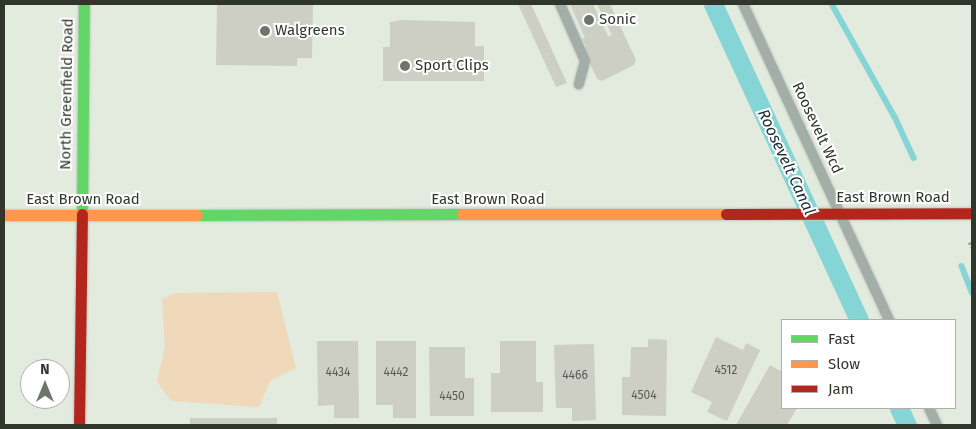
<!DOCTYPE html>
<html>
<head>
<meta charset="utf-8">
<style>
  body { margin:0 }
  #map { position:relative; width:976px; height:429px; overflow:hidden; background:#e3eade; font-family:"Fira Sans",sans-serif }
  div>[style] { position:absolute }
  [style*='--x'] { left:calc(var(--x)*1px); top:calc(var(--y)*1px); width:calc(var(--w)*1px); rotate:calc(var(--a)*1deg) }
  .green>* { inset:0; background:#f0d8ba }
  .stream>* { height:5.5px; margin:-2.75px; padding:0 2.75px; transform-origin:2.75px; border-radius:2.75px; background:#85d5d6 }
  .canal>* { height:19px; margin:-9.5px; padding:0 9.5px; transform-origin:9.5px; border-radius:9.5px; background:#85d5d6 }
  .building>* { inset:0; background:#cdcfc5 }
  .path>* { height:3px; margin-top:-1.5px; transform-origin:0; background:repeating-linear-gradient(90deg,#9fa8a1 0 2.5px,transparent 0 5px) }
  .roads { filter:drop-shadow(0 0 1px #bfc5bb) drop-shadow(0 0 1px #bfc5bb) }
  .lane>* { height:10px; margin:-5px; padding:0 5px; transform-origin:5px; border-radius:5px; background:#a2aea7 }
  .fast>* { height:11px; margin:-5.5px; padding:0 5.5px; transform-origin:5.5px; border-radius:5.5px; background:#63d668 }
  .slow>* { height:11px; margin:-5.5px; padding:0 5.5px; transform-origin:5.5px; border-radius:5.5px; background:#ff974d }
  .jam>* { height:11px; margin:-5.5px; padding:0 5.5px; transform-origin:5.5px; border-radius:5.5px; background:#b3261e }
  .dots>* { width:14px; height:14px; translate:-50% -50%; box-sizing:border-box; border:2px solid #fff; border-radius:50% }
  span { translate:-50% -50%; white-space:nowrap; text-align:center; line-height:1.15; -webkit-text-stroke:4px #fff; paint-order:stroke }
  .number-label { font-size:12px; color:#585c53 }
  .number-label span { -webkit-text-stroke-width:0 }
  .poi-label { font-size:15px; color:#31362d }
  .left { translate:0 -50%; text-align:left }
  .street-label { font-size:15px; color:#31362d }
  .water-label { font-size:16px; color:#1a2e30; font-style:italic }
  .frame { position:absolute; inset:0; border:5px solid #31362d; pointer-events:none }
  .legend { position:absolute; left:781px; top:319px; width:175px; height:90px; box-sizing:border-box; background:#fff; border:1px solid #adafab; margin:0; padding:6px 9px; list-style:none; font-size:15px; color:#31362d }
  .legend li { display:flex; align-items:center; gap:10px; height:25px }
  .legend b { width:25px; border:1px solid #adafab }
  .north { position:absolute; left:20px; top:359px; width:50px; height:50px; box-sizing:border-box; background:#fff; border:1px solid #adafab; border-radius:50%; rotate:0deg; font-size:14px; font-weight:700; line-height:20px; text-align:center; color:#31362d }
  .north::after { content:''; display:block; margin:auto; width:18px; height:22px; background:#6f756b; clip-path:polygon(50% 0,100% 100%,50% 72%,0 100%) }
</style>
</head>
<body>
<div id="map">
  <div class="green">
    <div style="clip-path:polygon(277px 292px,296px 368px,270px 381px,259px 407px,171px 401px,157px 382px,165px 346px,162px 299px,175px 293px)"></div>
  </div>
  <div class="stream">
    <div style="--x:832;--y:4;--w:129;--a:60.9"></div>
    <div style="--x:895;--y:117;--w:45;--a:65.1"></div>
    <div style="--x:962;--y:266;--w:28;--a:69"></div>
  </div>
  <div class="canal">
    <div style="--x:713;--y:4;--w:348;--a:65.2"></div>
    <div style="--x:899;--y:408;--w:19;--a:65"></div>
  </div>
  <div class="building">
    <div style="clip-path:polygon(217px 4px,313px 4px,312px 58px,297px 58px,297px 66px,216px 65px)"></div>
    <div style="clip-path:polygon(518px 4px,531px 4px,567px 83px,556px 87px)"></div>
    <div style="clip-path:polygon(570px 4px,593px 4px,608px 36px,612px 35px,597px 4px,610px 4px,636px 60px,634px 65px,602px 81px,597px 79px,583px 48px,586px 46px,582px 39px,585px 38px)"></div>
    <div style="clip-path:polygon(402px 20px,475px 22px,475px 46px,484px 46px,484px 81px,383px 81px,383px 47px,390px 47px,390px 22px)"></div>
    <div style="clip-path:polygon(716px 337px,743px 350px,746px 343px,760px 350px,727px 421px,707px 412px,712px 402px,691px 392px)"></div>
    <div style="clip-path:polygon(648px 339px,667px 340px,666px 416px,622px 415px,622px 377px,630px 377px,631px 347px,648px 347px)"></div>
    <div style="clip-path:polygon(317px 341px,358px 341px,359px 418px,334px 418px,334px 405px,318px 406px)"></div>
    <div style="clip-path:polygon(376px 341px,416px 341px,416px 418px,393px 418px,393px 405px,376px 405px)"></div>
    <div style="clip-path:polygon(500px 341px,536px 341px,536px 382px,543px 382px,543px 412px,491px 412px,491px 373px,500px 373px)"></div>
    <div style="clip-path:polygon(594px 344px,596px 420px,572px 421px,572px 408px,556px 408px,554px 345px)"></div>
    <div style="clip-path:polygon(429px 347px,465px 347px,465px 378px,474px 378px,474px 416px,430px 416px)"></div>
    <div style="clip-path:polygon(770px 365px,782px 372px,782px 408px,797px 408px,787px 425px,736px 425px)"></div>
    <div style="clip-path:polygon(190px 418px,277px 418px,277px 425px,190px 425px)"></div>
  </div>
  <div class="path">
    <div style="--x:969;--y:242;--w:6;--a:59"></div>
  </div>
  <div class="roads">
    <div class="lane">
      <div style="--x:560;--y:4;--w:62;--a:66.3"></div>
      <div style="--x:585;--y:61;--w:24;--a:105"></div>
      <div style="--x:743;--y:4;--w:348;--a:65.2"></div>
      <div style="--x:929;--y:408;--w:19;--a:65"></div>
    </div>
    <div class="fast">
      <div style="--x:82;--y:214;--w:210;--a:-89.5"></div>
      <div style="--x:197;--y:215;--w:265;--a:-0.2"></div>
    </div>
    <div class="slow">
      <div style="--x:462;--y:214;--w:264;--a:0"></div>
      <div style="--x:4;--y:215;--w:193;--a:0"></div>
    </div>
    <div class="jam">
      <div style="--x:726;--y:214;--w:246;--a:-0.2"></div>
      <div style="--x:79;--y:425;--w:211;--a:-89.2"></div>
    </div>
  </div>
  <div class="dots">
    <div style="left:589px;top:20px;background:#6f756b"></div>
    <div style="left:265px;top:31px;background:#6f756b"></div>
    <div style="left:405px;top:66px;background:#6f756b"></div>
  </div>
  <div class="number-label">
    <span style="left:726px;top:371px">4512</span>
    <span style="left:338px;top:373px">4434</span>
    <span style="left:396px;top:373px">4442</span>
    <span style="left:575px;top:376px">4466</span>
    <span style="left:644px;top:396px">4504</span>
    <span style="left:452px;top:397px">4450</span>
  </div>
  <div class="poi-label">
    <span class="left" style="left:599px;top:20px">Sonic</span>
    <span class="left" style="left:275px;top:31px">Walgreens</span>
    <span class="left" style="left:415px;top:66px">Sport Clips</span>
  </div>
  <div class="street-label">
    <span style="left:67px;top:94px;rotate:-89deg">North Greenfield Road</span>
    <span style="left:817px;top:128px;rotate:65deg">Roosevelt Wcd</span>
    <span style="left:893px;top:198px">East Brown Road</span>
    <span style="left:83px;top:200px">East Brown Road</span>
    <span style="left:488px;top:200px">East Brown Road</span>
  </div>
  <div class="water-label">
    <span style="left:786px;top:162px;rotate:65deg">Roosevelt Canal</span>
  </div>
  <div class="frame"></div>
  <ul class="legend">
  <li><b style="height:6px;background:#63d668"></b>Fast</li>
  <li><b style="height:6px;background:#ff974d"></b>Slow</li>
  <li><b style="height:6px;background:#b3261e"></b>Jam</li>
  </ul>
  <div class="north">N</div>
</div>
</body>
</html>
